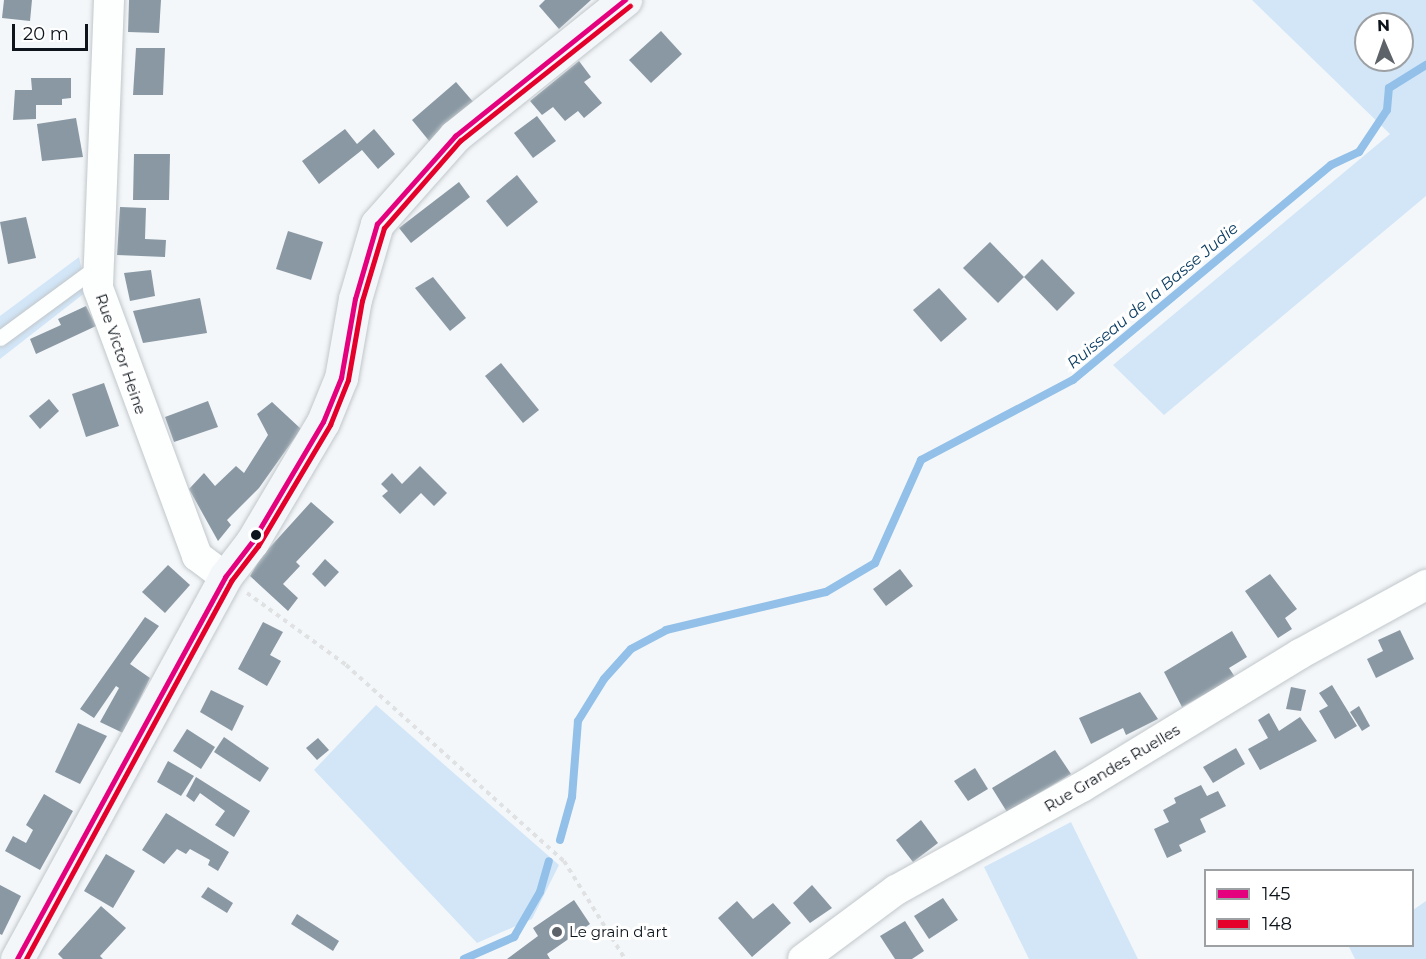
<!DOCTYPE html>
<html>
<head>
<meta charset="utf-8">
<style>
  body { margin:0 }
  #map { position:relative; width:1426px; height:959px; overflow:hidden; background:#f4f7f9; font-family:Montserrat,sans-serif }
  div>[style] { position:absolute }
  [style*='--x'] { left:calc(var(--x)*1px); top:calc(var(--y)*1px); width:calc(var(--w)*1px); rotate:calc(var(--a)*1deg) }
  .green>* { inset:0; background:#d2e6f8 }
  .stream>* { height:8px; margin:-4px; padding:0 4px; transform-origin:4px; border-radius:4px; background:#92c0e8 }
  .building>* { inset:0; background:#8998a3 }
  .path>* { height:4px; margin-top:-2px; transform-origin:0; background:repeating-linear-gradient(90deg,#e0e1e2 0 4.5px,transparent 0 9px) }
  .roads { filter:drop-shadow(0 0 2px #c1c7cb) drop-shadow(0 0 2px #c1c7cb) }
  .lane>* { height:15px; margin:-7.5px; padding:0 7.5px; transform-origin:7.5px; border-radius:7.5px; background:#fdfefe }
  .street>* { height:30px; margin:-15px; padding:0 15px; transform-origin:15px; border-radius:15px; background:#fdfefe }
  .secondary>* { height:33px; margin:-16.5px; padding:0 16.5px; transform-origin:16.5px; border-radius:16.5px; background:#f4f7fa }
  .bus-1>* { height:4.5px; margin:-2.25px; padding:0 2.25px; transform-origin:2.25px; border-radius:2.25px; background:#e5007d }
  .bus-2>* { height:4.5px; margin:-2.25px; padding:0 2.25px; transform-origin:2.25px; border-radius:2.25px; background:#e4002b }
  .dots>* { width:16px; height:16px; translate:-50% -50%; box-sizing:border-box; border:3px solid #fff; border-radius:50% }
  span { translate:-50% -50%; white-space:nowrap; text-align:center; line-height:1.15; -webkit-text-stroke:6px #fff; paint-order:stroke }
  .street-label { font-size:15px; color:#0d141b }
  .poi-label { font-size:15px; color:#0d141b }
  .left { translate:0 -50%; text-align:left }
  .water-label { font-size:16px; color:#0b3d62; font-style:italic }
  .legend { position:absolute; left:1204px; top:869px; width:210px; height:78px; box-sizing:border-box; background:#fff; border:2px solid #9ea1a4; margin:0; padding:8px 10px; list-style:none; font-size:18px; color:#0d141b }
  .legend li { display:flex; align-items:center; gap:12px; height:30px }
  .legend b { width:30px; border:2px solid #9ea1a4 }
  .north { position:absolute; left:1354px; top:12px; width:60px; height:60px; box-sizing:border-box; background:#fff; border:2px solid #9ea1a4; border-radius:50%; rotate:358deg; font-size:16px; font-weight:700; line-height:24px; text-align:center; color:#0d141b }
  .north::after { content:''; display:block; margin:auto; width:21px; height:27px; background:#5e6369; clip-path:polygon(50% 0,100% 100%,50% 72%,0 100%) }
  .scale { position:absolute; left:12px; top:24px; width:76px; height:27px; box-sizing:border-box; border:3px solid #0d141b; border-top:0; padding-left:8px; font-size:18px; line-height:21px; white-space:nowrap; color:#0d141b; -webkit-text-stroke:4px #fff; paint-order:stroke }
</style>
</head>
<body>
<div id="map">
  <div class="green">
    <div style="clip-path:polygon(evenodd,1252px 0,1426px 0,1426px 196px,1164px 415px,1113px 365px,1390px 134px,1252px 0,1366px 24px,1402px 24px,1402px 60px,1366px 60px,1366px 24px)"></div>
    <div style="clip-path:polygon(79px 257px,86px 292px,0 359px,0 316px)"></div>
    <div style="clip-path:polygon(376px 705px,559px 865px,532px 919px,477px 943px,314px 770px)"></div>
    <div style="clip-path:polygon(1071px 822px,1138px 959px,1029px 959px,984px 867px)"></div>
    <div style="clip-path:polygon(1426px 901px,1426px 959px,1355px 959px,1349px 947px,1353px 946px,1412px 946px,1413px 910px)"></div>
  </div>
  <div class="stream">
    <div style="--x:560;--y:840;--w:45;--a:-74.4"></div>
    <div style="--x:572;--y:797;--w:76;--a:-85.5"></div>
    <div style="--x:578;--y:721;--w:49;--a:-58.2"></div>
    <div style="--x:604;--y:679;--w:40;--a:-48"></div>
    <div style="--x:631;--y:649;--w:40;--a:-28"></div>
    <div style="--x:666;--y:630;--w:164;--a:-13.4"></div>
    <div style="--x:826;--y:592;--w:57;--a:-30.6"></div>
    <div style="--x:875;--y:563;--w:113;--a:-65.9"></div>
    <div style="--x:921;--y:460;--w:172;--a:-27.8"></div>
    <div style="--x:1073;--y:380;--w:336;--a:-39.8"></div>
    <div style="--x:1331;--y:165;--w:31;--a:-25"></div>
    <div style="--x:1359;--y:152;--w:50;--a:-56.3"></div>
    <div style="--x:1387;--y:110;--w:22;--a:-85"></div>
    <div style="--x:1389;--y:88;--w:44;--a:-31.9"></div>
    <div style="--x:464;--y:959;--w:55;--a:-23.7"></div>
    <div style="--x:514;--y:937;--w:52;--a:-60"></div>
    <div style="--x:540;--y:892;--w:32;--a:-74"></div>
  </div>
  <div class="building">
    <div style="clip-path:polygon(4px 0,32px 0,30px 21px,2px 18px)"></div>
    <div style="clip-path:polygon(129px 0,161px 0,159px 33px,128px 32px)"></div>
    <div style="clip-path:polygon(545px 0,591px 0,559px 29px,539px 6px)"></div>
    <div style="clip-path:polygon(661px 31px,682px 54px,651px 83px,629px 60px)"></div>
    <div style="clip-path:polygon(136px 48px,165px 48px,163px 95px,133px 95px)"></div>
    <div style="clip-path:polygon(579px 61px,591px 77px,584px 82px,602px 103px,584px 118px,578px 111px,565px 121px,553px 107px,542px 115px,530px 101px)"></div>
    <div style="clip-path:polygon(31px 78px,71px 78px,71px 98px,62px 99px,62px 105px,36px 105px,36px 119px,13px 120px,15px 90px,32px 90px)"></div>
    <div style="clip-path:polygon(456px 82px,475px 104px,430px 142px,412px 120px)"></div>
    <div style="clip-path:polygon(537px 116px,556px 141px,533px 158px,514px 133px)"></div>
    <div style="clip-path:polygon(76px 118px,83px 157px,42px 161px,37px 124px)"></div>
    <div style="clip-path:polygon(345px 129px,357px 144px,374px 129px,395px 154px,378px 169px,362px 150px,319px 184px,302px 161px)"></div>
    <div style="clip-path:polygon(134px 154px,170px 154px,169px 200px,133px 200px)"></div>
    <div style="clip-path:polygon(517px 175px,538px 202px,507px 227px,486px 201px)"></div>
    <div style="clip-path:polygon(459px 182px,470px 197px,411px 243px,399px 228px)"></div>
    <div style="clip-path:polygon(120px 207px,146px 208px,145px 239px,166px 240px,165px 257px,117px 255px)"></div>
    <div style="clip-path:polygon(26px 217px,36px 258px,8px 264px,0 222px)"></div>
    <div style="clip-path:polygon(288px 231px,323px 242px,311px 280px,276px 269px)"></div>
    <div style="clip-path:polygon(990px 242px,1024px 277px,998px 303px,963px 268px)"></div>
    <div style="clip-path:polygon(1042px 259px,1075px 293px,1057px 311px,1024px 277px)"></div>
    <div style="clip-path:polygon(151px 270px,155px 296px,130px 301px,124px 273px)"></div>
    <div style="clip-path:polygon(433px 277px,466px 318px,450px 331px,415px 288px)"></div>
    <div style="clip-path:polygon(939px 288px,967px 319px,941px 342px,913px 310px)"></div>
    <div style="clip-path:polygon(200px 298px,207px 333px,143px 343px,133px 311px)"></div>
    <div style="clip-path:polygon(86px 306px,96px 326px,36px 354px,30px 339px,61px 325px,58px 319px)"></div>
    <div style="clip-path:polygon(501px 363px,539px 410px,523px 423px,485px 376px)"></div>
    <div style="clip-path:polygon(104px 383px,119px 426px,86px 437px,72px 394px)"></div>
    <div style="clip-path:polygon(49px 399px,59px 411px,40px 429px,29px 416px)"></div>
    <div style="clip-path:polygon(208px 401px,218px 427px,174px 442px,165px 417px)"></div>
    <div style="clip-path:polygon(272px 402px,301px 429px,259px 488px,227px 520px,231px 525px,218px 541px,189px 489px,204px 473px,215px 486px,236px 466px,244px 473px,268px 435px,257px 414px)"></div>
    <div style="clip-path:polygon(420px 466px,447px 493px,434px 506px,421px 493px,400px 514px,382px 496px,388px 491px,381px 484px,392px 473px,402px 484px)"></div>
    <div style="clip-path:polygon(311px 502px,334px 522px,296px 562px,300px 566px,283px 584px,298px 598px,288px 611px,250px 576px,262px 556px)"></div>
    <div style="clip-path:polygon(325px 559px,339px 572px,325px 587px,312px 574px)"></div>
    <div style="clip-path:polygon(168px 565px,190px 585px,165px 613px,142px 592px)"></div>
    <div style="clip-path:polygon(900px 569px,913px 586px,886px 606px,873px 589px)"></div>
    <div style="clip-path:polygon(1270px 574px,1297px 609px,1285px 618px,1292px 629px,1278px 638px,1245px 591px)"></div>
    <div style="clip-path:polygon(145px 617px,159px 626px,130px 664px,150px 678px,123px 733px,100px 722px,119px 688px,116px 686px,94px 718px,80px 709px)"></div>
    <div style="clip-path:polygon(263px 622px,283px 632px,270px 655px,281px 661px,267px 686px,238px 669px)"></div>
    <div style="clip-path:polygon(1400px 630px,1414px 659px,1376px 678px,1367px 659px,1383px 651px,1378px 640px)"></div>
    <div style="clip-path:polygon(1232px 631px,1247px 657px,1229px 668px,1235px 677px,1182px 707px,1164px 672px)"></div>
    <div style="clip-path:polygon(1332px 685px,1357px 726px,1335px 739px,1319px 711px,1328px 706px,1319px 693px)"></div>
    <div style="clip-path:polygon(1291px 687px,1306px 690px,1301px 711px,1286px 709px)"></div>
    <div style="clip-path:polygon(211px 690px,244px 706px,232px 731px,200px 712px)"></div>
    <div style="clip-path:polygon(1140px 692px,1158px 719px,1126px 735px,1123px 728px,1091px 744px,1079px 718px)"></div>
    <div style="clip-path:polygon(1359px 706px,1370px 726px,1362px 731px,1350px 712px)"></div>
    <div style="clip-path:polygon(1269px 713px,1279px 731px,1300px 717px,1317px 741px,1260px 770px,1248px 749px,1268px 738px,1258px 720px)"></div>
    <div style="clip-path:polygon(78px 723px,107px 736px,80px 784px,55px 772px)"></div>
    <div style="clip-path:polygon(187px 729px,215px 747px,201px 769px,173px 751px)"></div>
    <div style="clip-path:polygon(224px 737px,269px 768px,260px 782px,214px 752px)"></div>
    <div style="clip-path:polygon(318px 738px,329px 750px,317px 760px,306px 748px)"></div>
    <div style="clip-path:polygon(1236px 748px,1245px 764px,1213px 783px,1203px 767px)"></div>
    <div style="clip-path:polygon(1055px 750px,1071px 774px,1007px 812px,992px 788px)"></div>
    <div style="clip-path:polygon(168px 761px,194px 776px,181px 796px,157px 782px)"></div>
    <div style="clip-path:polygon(975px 768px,988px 789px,968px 801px,954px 781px)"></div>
    <div style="clip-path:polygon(196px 777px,250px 811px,234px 837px,215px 825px,225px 811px,200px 793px,194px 802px,186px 796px)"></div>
    <div style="clip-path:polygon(1201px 785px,1207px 796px,1218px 791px,1226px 806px,1200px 819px,1206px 832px,1179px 845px,1182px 851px,1167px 858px,1154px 829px,1169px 822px,1163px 810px,1176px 803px,1174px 798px)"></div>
    <div style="clip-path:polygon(44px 794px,73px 811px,40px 870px,5px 851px,13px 836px,26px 843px,33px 830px,26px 825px)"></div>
    <div style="clip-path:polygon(166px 813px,229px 852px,218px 871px,208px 865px,210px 860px,190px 849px,186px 854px,177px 849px,164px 864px,142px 850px)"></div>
    <div style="clip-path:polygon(921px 820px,938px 843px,913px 862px,896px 840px)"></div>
    <div style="clip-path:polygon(106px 854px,135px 871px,113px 908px,84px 891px)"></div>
    <div style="clip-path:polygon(0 885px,21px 896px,2px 935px,0 934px)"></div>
    <div style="clip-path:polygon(812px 885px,832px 908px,810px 923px,793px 903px)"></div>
    <div style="clip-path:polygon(208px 887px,233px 903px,227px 913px,201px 897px)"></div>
    <div style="clip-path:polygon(943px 898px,958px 920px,929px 939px,914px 916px)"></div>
    <div style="clip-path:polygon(574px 900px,590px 924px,547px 954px,550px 959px,507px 959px,538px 936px,533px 928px)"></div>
    <div style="clip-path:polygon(737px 901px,753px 919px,773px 903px,791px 923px,752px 957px,718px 918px)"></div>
    <div style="clip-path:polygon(101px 906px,126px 928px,100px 956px,103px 959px,63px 959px,58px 954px)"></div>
    <div style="clip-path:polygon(297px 914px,339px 941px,333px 951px,291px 924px)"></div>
    <div style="clip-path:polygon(905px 921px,924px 951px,912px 959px,895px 959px,880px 936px)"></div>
  </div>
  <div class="path">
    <div style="--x:247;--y:593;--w:122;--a:36"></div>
    <div style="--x:346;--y:665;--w:293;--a:42"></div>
    <div style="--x:564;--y:861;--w:115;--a:58.1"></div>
  </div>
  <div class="roads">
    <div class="lane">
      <div style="--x:0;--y:338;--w:122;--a:-36.3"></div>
    </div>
    <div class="street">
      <div style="--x:109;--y:0;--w:288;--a:92.2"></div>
      <div style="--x:98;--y:288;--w:286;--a:69.7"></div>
      <div style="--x:197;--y:556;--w:35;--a:37"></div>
      <div style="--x:803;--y:959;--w:116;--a:-36.6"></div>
      <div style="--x:896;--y:890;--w:213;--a:-29"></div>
      <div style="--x:1082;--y:787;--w:255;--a:-31.4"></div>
      <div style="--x:1300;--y:654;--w:144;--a:-28.7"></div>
    </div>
    <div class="secondary">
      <div style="--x:17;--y:959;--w:435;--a:-61.4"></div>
      <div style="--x:225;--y:577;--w:44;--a:-52.4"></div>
      <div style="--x:252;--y:542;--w:139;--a:-59.4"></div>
      <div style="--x:323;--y:422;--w:48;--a:-67.8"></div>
      <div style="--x:341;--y:378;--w:80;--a:-80"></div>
      <div style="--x:355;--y:299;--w:78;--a:-73.7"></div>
      <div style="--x:377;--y:224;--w:118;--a:-48.4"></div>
      <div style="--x:455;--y:136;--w:218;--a:-38.7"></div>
    </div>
  </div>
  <div class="bus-1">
    <div style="--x:17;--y:959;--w:435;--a:-61.4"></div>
    <div style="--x:225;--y:577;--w:44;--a:-52.4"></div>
    <div style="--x:252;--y:542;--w:139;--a:-59.4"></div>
    <div style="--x:323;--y:422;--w:48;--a:-67.8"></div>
    <div style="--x:341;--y:378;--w:80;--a:-80"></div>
    <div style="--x:355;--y:299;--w:78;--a:-73.7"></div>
    <div style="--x:377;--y:224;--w:118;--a:-48.4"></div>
    <div style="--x:455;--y:136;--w:218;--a:-38.7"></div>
  </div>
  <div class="bus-2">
    <div style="--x:26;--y:959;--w:430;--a:-61.5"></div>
    <div style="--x:231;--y:581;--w:44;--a:-52.4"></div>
    <div style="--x:258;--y:546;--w:141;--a:-59.2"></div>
    <div style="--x:330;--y:425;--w:48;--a:-68.2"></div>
    <div style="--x:348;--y:380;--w:80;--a:-80"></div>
    <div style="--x:362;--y:301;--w:76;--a:-73.2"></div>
    <div style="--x:384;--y:228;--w:116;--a:-48.9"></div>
    <div style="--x:460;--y:141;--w:217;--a:-38.5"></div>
  </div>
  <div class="dots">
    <div style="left:256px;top:535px;background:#0d141b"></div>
    <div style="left:557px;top:932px;background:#5e6369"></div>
  </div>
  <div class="street-label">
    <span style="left:121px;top:354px;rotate:71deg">Rue Victor Heine</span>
    <span style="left:1112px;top:768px;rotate:-31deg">Rue Grandes Ruelles</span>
  </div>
  <div class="poi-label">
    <span class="left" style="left:569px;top:932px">Le grain d'art</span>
  </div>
  <div class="water-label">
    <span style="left:1153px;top:296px;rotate:-40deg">Ruisseau de la Basse Judie</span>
  </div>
  <ul class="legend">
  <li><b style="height:8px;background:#e5007d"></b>145</li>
  <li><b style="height:8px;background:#e4002b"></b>148</li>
  </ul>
  <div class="north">N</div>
  <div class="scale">20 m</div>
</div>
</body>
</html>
